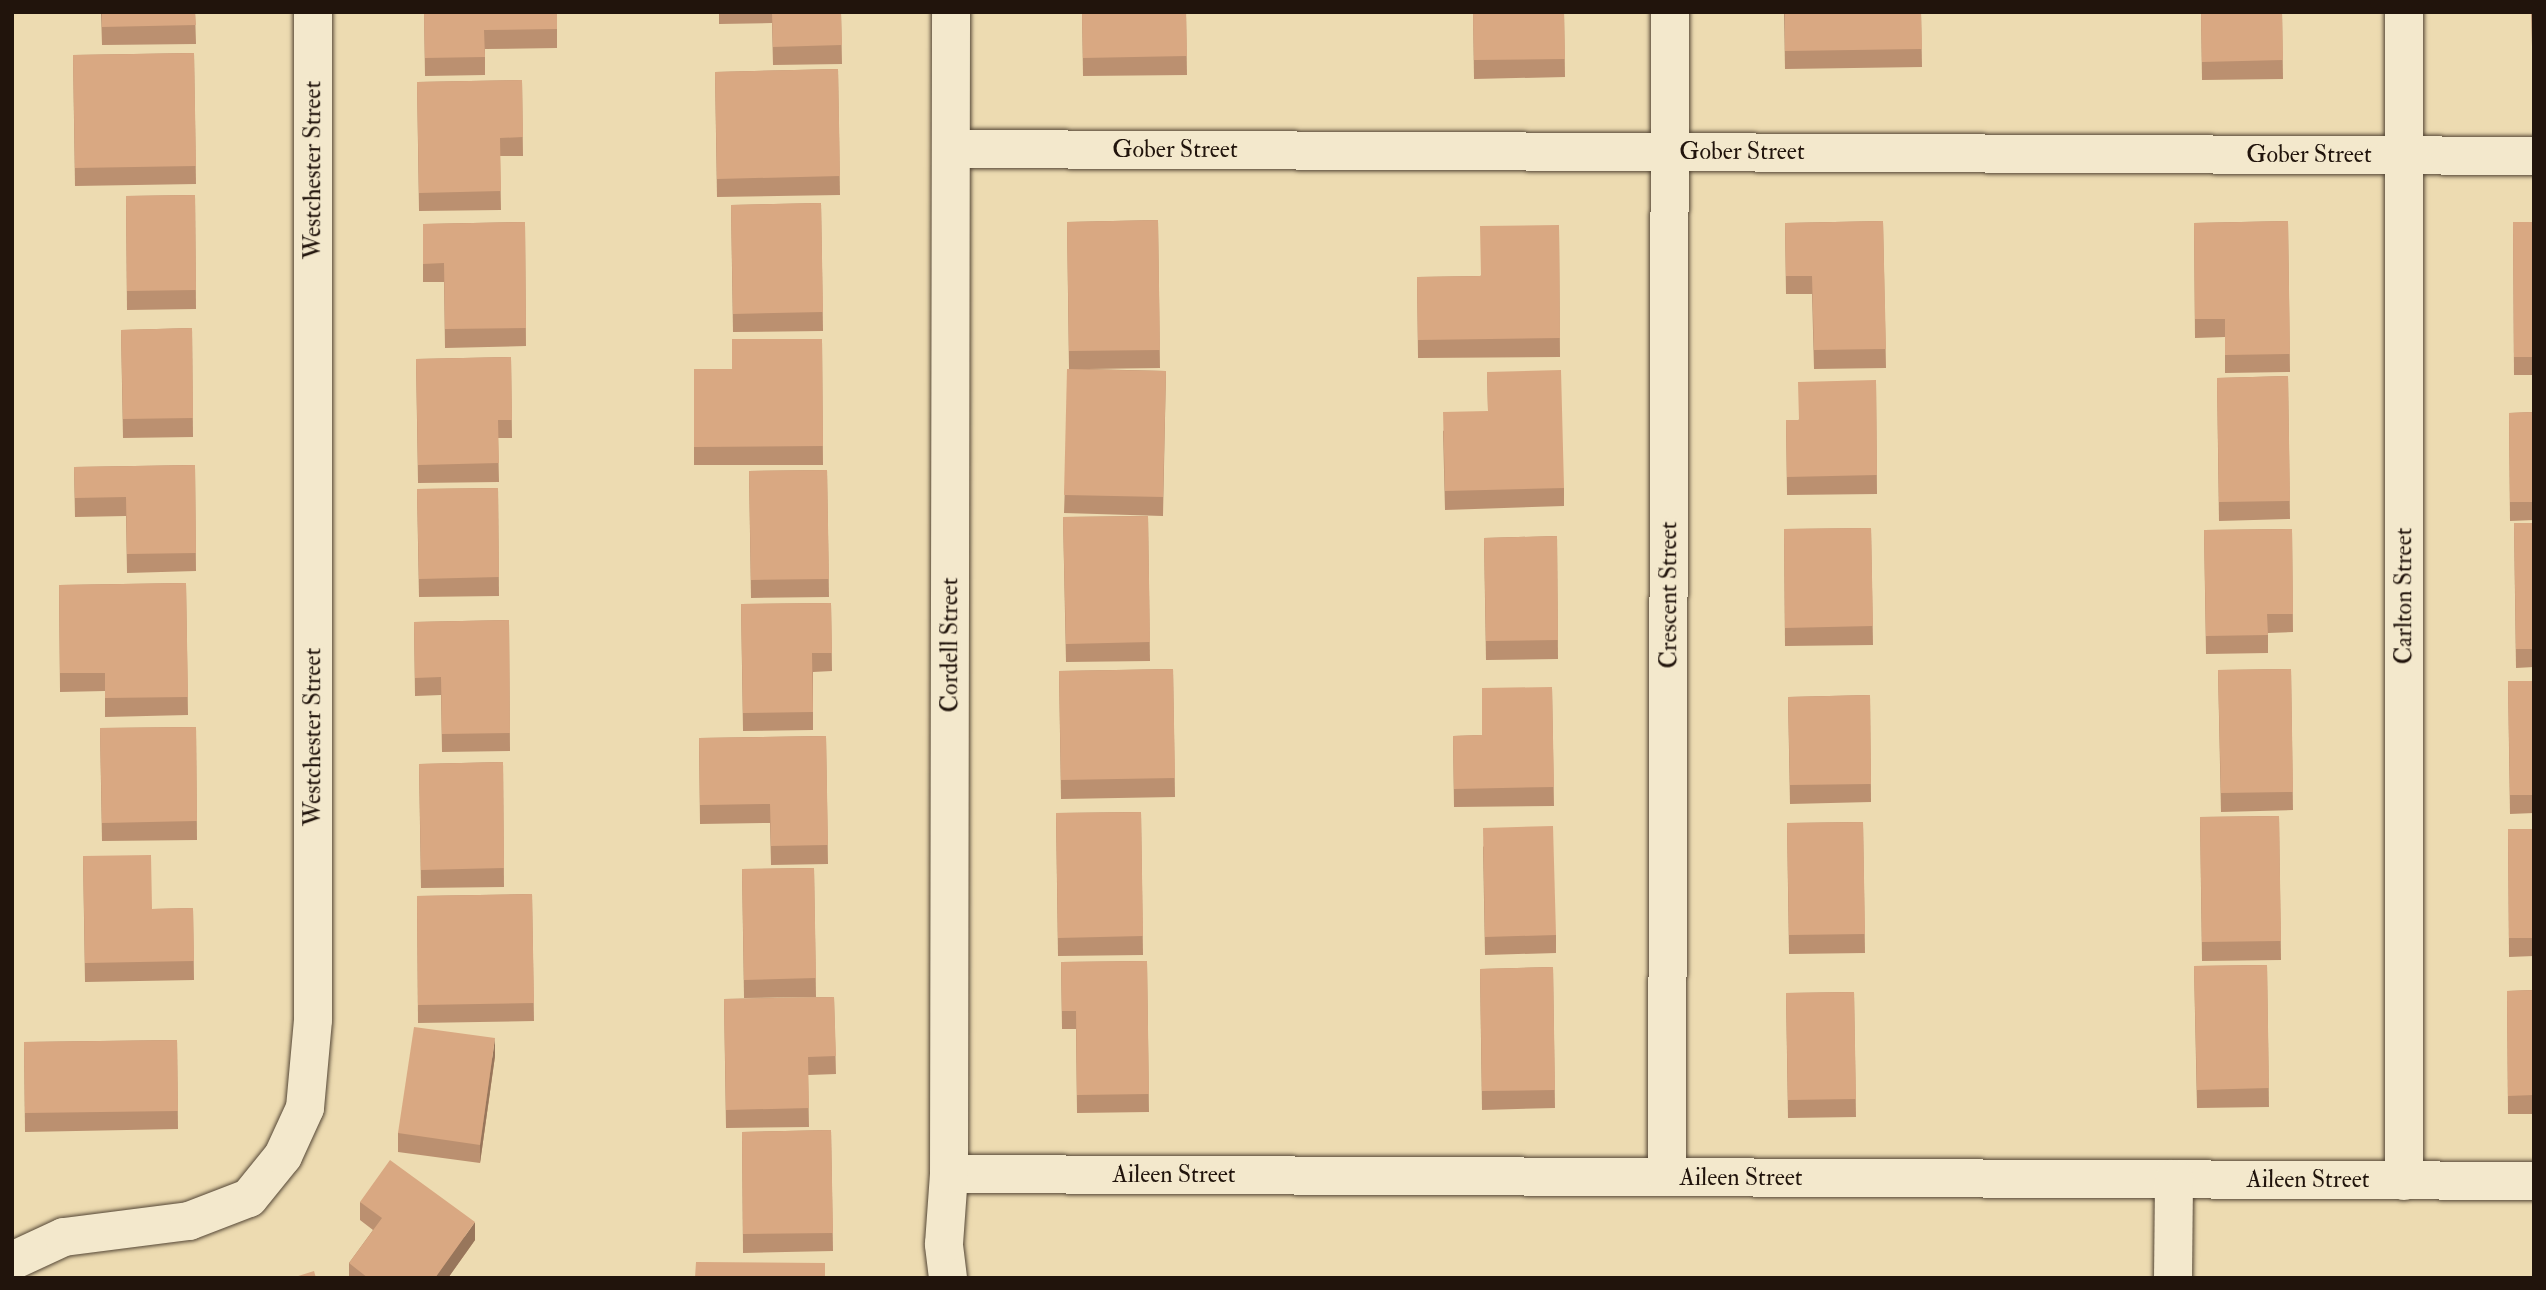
<!DOCTYPE html>
<html>
<head>
<meta charset="utf-8">
<style>
  body { margin:0 }
  #map { position:relative; width:2546px; height:1290px; overflow:hidden; background:#eddbb1; font-family:"IM FELL Double Pica",serif }
  div>[style] { position:absolute }
  [style*='--x'] { left:calc(var(--x)*1px); top:calc(var(--y)*1px); width:calc(var(--w)*1px); rotate:calc(var(--a)*1deg) }
  .roads { filter:drop-shadow(0 0 2px #544635) drop-shadow(0 0 2px #544635) }
  .street>* { height:38px; margin:-19px; padding:0 19px; transform-origin:19px; border-radius:19px; background:#f3e8cc }
  .wall>* { inset:0; background:#bb9070 }
  .shaded-wall>* { inset:0; background:#98765b }
  .building>* { inset:0; background:#d9a882 }
  span { translate:-50% -50%; white-space:nowrap; text-align:center; line-height:1.15; -webkit-text-stroke:6px #f3e8cc; paint-order:stroke }
  .street-label { font-size:24px; color:#21140c }
  .frame { position:absolute; inset:0; border:14px solid #21140c; pointer-events:none }
</style>
</head>
<body>
<div id="map">
  <div class="roads">
    <div class="street">
      <div style="--x:2404;--y:12;--w:1169;--a:90"></div>
      <div style="--x:951;--y:149;--w:1583;--a:0.25"></div>
      <div style="--x:949;--y:1174;--w:1585;--a:0.25"></div>
      <div style="--x:1667;--y:1177;--w:1165;--a:-89.85"></div>
      <div style="--x:12;--y:1261;--w:57;--a:-24.8"></div>
      <div style="--x:64;--y:1237;--w:126;--a:-7.3"></div>
      <div style="--x:189;--y:1221;--w:64;--a:-21"></div>
      <div style="--x:249;--y:1198;--w:54;--a:-51"></div>
      <div style="--x:283;--y:1156;--w:53;--a:-65.4"></div>
      <div style="--x:305;--y:1108;--w:88;--a:-84.8"></div>
      <div style="--x:313;--y:1020;--w:1008;--a:-90"></div>
      <div style="--x:948;--y:1278;--w:34;--a:-97"></div>
      <div style="--x:944;--y:1244;--w:70;--a:-85.9"></div>
      <div style="--x:949;--y:1174;--w:1162;--a:-89.9"></div>
      <div style="--x:2173;--y:1278;--w:99;--a:-89.4"></div>
    </div>
  </div>
  <div class="wall">
    <div style="clip-path:polygon(101px 12px,195px 12px,196px 44px,102px 45px)"></div>
    <div style="clip-path:polygon(424px 12px,557px 12px,557px 48px,485px 49px,485px 75px,425px 76px)"></div>
    <div style="clip-path:polygon(719px 12px,841px 12px,842px 64px,773px 65px,772px 23px,719px 24px)"></div>
    <div style="clip-path:polygon(1082px 12px,1186px 12px,1187px 75px,1083px 76px)"></div>
    <div style="clip-path:polygon(1473px 12px,1564px 12px,1565px 77px,1474px 79px)"></div>
    <div style="clip-path:polygon(1784px 12px,1921px 12px,1922px 67px,1785px 69px)"></div>
    <div style="clip-path:polygon(2201px 12px,2282px 12px,2283px 79px,2202px 80px)"></div>
    <div style="clip-path:polygon(2531px 12px,2534px 12px,2534px 81px,2533px 81px)"></div>
    <div style="clip-path:polygon(194px 53px,196px 184px,75px 186px,73px 55px)"></div>
    <div style="clip-path:polygon(838px 69px,840px 195px,717px 197px,715px 72px)"></div>
    <div style="clip-path:polygon(522px 80px,523px 156px,500px 156px,501px 210px,419px 211px,417px 82px)"></div>
    <div style="clip-path:polygon(195px 195px,196px 309px,127px 310px,126px 196px)"></div>
    <div style="clip-path:polygon(821px 203px,823px 331px,733px 332px,731px 205px)"></div>
    <div style="clip-path:polygon(1158px 220px,1160px 368px,1088px 369px,1166px 371px,1163px 516px,1064px 513px,1069px 369px,1067px 222px)"></div>
    <div style="clip-path:polygon(1883px 221px,1886px 368px,1814px 369px,1812px 294px,1786px 294px,1785px 223px)"></div>
    <div style="clip-path:polygon(2288px 221px,2290px 372px,2225px 373px,2225px 337px,2195px 338px,2194px 223px)"></div>
    <div style="clip-path:polygon(525px 222px,526px 346px,445px 348px,444px 282px,423px 282px,423px 224px)"></div>
    <div style="clip-path:polygon(2513px 222px,2534px 222px,2534px 375px,2514px 375px)"></div>
    <div style="clip-path:polygon(1559px 225px,1560px 357px,1418px 358px,1417px 277px,1480px 276px)"></div>
    <div style="clip-path:polygon(192px 328px,193px 437px,123px 438px,121px 330px)"></div>
    <div style="clip-path:polygon(822px 339px,823px 465px,694px 465px,694px 369px,732px 369px)"></div>
    <div style="clip-path:polygon(511px 357px,512px 438px,498px 438px,499px 482px,418px 483px,416px 359px)"></div>
    <div style="clip-path:polygon(1487px 372px,1564px 488px,1564px 506px,1445px 510px,1443px 431px,1488px 411px)"></div>
    <div style="clip-path:polygon(2288px 376px,2290px 519px,2219px 521px,2217px 378px)"></div>
    <div style="clip-path:polygon(1876px 380px,1877px 494px,1787px 495px,1786px 420px,1798px 420px)"></div>
    <div style="clip-path:polygon(2534px 412px,2534px 520px,2510px 521px,2509px 413px)"></div>
    <div style="clip-path:polygon(195px 465px,196px 571px,127px 573px,126px 516px,75px 517px,74px 467px)"></div>
    <div style="clip-path:polygon(827px 470px,829px 597px,751px 598px,749px 471px)"></div>
    <div style="clip-path:polygon(498px 488px,499px 596px,419px 597px,417px 489px)"></div>
    <div style="clip-path:polygon(1148px 516px,1150px 661px,1066px 662px,1063px 517px)"></div>
    <div style="clip-path:polygon(2514px 523px,2534px 523px,2534px 667px,2516px 668px)"></div>
    <div style="clip-path:polygon(1871px 528px,1873px 645px,1785px 646px,1784px 529px)"></div>
    <div style="clip-path:polygon(2292px 529px,2293px 632px,2268px 633px,2268px 653px,2206px 654px,2204px 530px)"></div>
    <div style="clip-path:polygon(1557px 536px,1558px 659px,1486px 660px,1484px 538px)"></div>
    <div style="clip-path:polygon(186px 583px,188px 715px,105px 717px,105px 691px,60px 692px,59px 585px)"></div>
    <div style="clip-path:polygon(831px 603px,832px 671px,813px 672px,813px 730px,743px 731px,741px 604px)"></div>
    <div style="clip-path:polygon(509px 620px,510px 751px,442px 752px,441px 695px,415px 696px,414px 622px)"></div>
    <div style="clip-path:polygon(1173px 669px,1175px 797px,1061px 799px,1059px 671px)"></div>
    <div style="clip-path:polygon(2291px 669px,2293px 810px,2221px 812px,2218px 670px)"></div>
    <div style="clip-path:polygon(2508px 681px,2534px 681px,2534px 813px,2510px 814px)"></div>
    <div style="clip-path:polygon(1552px 687px,1554px 806px,1454px 807px,1453px 736px,1482px 735px)"></div>
    <div style="clip-path:polygon(1870px 695px,1871px 802px,1790px 804px,1788px 697px)"></div>
    <div style="clip-path:polygon(196px 727px,197px 840px,102px 841px,100px 728px)"></div>
    <div style="clip-path:polygon(826px 736px,828px 864px,771px 865px,770px 823px,700px 824px,699px 738px)"></div>
    <div style="clip-path:polygon(503px 762px,504px 887px,421px 888px,419px 764px)"></div>
    <div style="clip-path:polygon(1141px 812px,1143px 955px,1058px 956px,1056px 813px)"></div>
    <div style="clip-path:polygon(2279px 816px,2281px 960px,2202px 961px,2200px 817px)"></div>
    <div style="clip-path:polygon(1863px 822px,1865px 953px,1789px 954px,1787px 823px)"></div>
    <div style="clip-path:polygon(2508px 829px,2534px 829px,2534px 956px,2509px 957px)"></div>
    <div style="clip-path:polygon(1483px 846px,1556px 935px,1556px 953px,1485px 955px)"></div>
    <div style="clip-path:polygon(83px 856px,152px 909px,193px 908px,194px 980px,85px 982px)"></div>
    <div style="clip-path:polygon(814px 868px,816px 997px,744px 998px,742px 869px)"></div>
    <div style="clip-path:polygon(532px 894px,534px 1021px,418px 1023px,417px 896px)"></div>
    <div style="clip-path:polygon(1147px 961px,1149px 1112px,1077px 1113px,1076px 1029px,1062px 1029px,1061px 962px)"></div>
    <div style="clip-path:polygon(2267px 965px,2269px 1107px,2197px 1108px,2194px 966px)"></div>
    <div style="clip-path:polygon(1553px 967px,1555px 1108px,1482px 1110px,1480px 969px)"></div>
    <div style="clip-path:polygon(2534px 990px,2534px 1114px,2508px 1114px,2507px 991px)"></div>
    <div style="clip-path:polygon(1854px 992px,1856px 1117px,1788px 1118px,1786px 993px)"></div>
    <div style="clip-path:polygon(834px 997px,836px 1074px,808px 1075px,809px 1127px,726px 1128px,724px 999px)"></div>
    <div style="clip-path:polygon(177px 1040px,178px 1129px,25px 1132px,24px 1042px)"></div>
    <div style="clip-path:polygon(495px 1056px,480px 1163px,398px 1152px,398px 1133px)"></div>
    <div style="clip-path:polygon(831px 1130px,833px 1251px,743px 1253px,742px 1132px)"></div>
    <div style="clip-path:polygon(360px 1202px,475px 1240px,448px 1278px,349px 1278px,349px 1263px,373px 1230px,360px 1220px)"></div>
  </div>
  <div class="shaded-wall">
    <div style="clip-path:polygon(495px 1038px,495px 1056px,480px 1163px,480px 1145px)"></div>
    <div style="clip-path:polygon(475px 1222px,475px 1240px,448px 1278px,435px 1278px)"></div>
  </div>
  <div class="building">
    <div style="clip-path:polygon(102px 12px,195px 12px,196px 25px,102px 27px)"></div>
    <div style="clip-path:polygon(424px 12px,557px 12px,557px 29px,484px 30px,485px 57px,425px 58px)"></div>
    <div style="clip-path:polygon(772px 12px,841px 12px,842px 45px,773px 47px)"></div>
    <div style="clip-path:polygon(1082px 12px,1186px 12px,1187px 56px,1083px 58px)"></div>
    <div style="clip-path:polygon(1473px 12px,1564px 12px,1565px 59px,1474px 60px)"></div>
    <div style="clip-path:polygon(1785px 12px,1921px 12px,1922px 49px,1785px 51px)"></div>
    <div style="clip-path:polygon(2201px 12px,2282px 12px,2283px 60px,2202px 62px)"></div>
    <div style="clip-path:polygon(2532px 12px,2534px 12px,2534px 62px,2533px 62px)"></div>
    <div style="clip-path:polygon(194px 53px,196px 166px,75px 168px,73px 55px)"></div>
    <div style="clip-path:polygon(838px 69px,840px 176px,717px 179px,715px 72px)"></div>
    <div style="clip-path:polygon(522px 80px,523px 137px,500px 138px,501px 191px,419px 193px,417px 82px)"></div>
    <div style="clip-path:polygon(195px 195px,196px 290px,127px 291px,126px 196px)"></div>
    <div style="clip-path:polygon(821px 203px,823px 312px,733px 314px,731px 205px)"></div>
    <div style="clip-path:polygon(1158px 220px,1160px 350px,1069px 351px,1067px 222px)"></div>
    <div style="clip-path:polygon(1883px 221px,1886px 349px,1814px 350px,1812px 276px,1786px 276px,1785px 223px)"></div>
    <div style="clip-path:polygon(2288px 221px,2290px 354px,2225px 355px,2225px 319px,2195px 319px,2194px 223px)"></div>
    <div style="clip-path:polygon(525px 222px,526px 328px,445px 329px,444px 263px,423px 264px,423px 224px)"></div>
    <div style="clip-path:polygon(2513px 222px,2534px 222px,2534px 357px,2514px 357px)"></div>
    <div style="clip-path:polygon(1559px 225px,1560px 338px,1418px 340px,1417px 277px,1481px 276px,1480px 226px)"></div>
    <div style="clip-path:polygon(192px 328px,193px 418px,123px 419px,121px 330px)"></div>
    <div style="clip-path:polygon(732px 339px,822px 339px,823px 446px,694px 447px,694px 369px,732px 369px)"></div>
    <div style="clip-path:polygon(511px 357px,512px 420px,498px 420px,499px 463px,418px 465px,416px 359px)"></div>
    <div style="clip-path:polygon(1067px 369px,1166px 371px,1163px 497px,1064px 495px)"></div>
    <div style="clip-path:polygon(1561px 370px,1564px 488px,1445px 491px,1443px 412px,1488px 411px,1487px 372px)"></div>
    <div style="clip-path:polygon(2288px 376px,2290px 501px,2219px 502px,2217px 378px)"></div>
    <div style="clip-path:polygon(1876px 380px,1877px 475px,1787px 477px,1786px 420px,1799px 420px,1798px 382px)"></div>
    <div style="clip-path:polygon(2534px 412px,2534px 502px,2510px 502px,2509px 413px)"></div>
    <div style="clip-path:polygon(195px 465px,196px 553px,127px 554px,126px 497px,75px 498px,74px 467px)"></div>
    <div style="clip-path:polygon(827px 470px,829px 579px,751px 580px,749px 471px)"></div>
    <div style="clip-path:polygon(498px 488px,499px 577px,419px 579px,417px 489px)"></div>
    <div style="clip-path:polygon(1148px 516px,1150px 642px,1066px 644px,1063px 517px)"></div>
    <div style="clip-path:polygon(2514px 523px,2534px 523px,2534px 649px,2516px 649px)"></div>
    <div style="clip-path:polygon(1871px 528px,1873px 626px,1785px 628px,1784px 529px)"></div>
    <div style="clip-path:polygon(2292px 529px,2293px 614px,2267px 614px,2268px 635px,2206px 636px,2204px 530px)"></div>
    <div style="clip-path:polygon(1557px 536px,1558px 640px,1486px 641px,1484px 538px)"></div>
    <div style="clip-path:polygon(186px 583px,188px 697px,105px 698px,105px 673px,60px 673px,59px 585px)"></div>
    <div style="clip-path:polygon(831px 603px,832px 653px,812px 653px,813px 712px,743px 713px,741px 604px)"></div>
    <div style="clip-path:polygon(509px 620px,510px 733px,442px 734px,441px 677px,415px 678px,414px 622px)"></div>
    <div style="clip-path:polygon(1173px 669px,1175px 778px,1061px 780px,1059px 671px)"></div>
    <div style="clip-path:polygon(2291px 669px,2293px 792px,2221px 793px,2218px 670px)"></div>
    <div style="clip-path:polygon(2508px 681px,2534px 681px,2534px 795px,2510px 795px)"></div>
    <div style="clip-path:polygon(1552px 687px,1554px 787px,1454px 789px,1453px 736px,1482px 735px,1482px 688px)"></div>
    <div style="clip-path:polygon(1870px 695px,1871px 784px,1790px 785px,1788px 697px)"></div>
    <div style="clip-path:polygon(196px 727px,197px 821px,102px 823px,100px 728px)"></div>
    <div style="clip-path:polygon(826px 736px,828px 845px,771px 846px,770px 804px,700px 805px,699px 738px)"></div>
    <div style="clip-path:polygon(503px 762px,504px 868px,421px 870px,419px 764px)"></div>
    <div style="clip-path:polygon(1141px 812px,1143px 936px,1058px 938px,1056px 813px)"></div>
    <div style="clip-path:polygon(2279px 816px,2281px 941px,2202px 942px,2200px 817px)"></div>
    <div style="clip-path:polygon(1863px 822px,1865px 934px,1789px 935px,1787px 823px)"></div>
    <div style="clip-path:polygon(1553px 826px,1556px 935px,1485px 937px,1483px 828px)"></div>
    <div style="clip-path:polygon(2508px 829px,2534px 829px,2534px 938px,2509px 938px)"></div>
    <div style="clip-path:polygon(151px 855px,152px 909px,193px 908px,194px 961px,85px 963px,83px 856px)"></div>
    <div style="clip-path:polygon(814px 868px,816px 978px,744px 980px,742px 869px)"></div>
    <div style="clip-path:polygon(532px 894px,534px 1003px,418px 1005px,417px 896px)"></div>
    <div style="clip-path:polygon(1147px 961px,1149px 1094px,1077px 1095px,1076px 1011px,1062px 1011px,1061px 962px)"></div>
    <div style="clip-path:polygon(2267px 965px,2269px 1088px,2197px 1090px,2194px 966px)"></div>
    <div style="clip-path:polygon(1553px 967px,1555px 1090px,1482px 1091px,1480px 969px)"></div>
    <div style="clip-path:polygon(2534px 990px,2534px 1095px,2508px 1096px,2507px 991px)"></div>
    <div style="clip-path:polygon(1854px 992px,1856px 1099px,1788px 1100px,1786px 993px)"></div>
    <div style="clip-path:polygon(834px 997px,836px 1056px,808px 1057px,809px 1108px,726px 1110px,724px 999px)"></div>
    <div style="clip-path:polygon(414px 1027px,495px 1038px,480px 1145px,398px 1133px)"></div>
    <div style="clip-path:polygon(177px 1040px,178px 1111px,25px 1113px,24px 1042px)"></div>
    <div style="clip-path:polygon(831px 1130px,833px 1233px,743px 1234px,742px 1132px)"></div>
    <div style="clip-path:polygon(390px 1160px,475px 1222px,435px 1278px,368px 1278px,349px 1263px,382px 1218px,360px 1202px)"></div>
    <div style="clip-path:polygon(696px 1262px,825px 1263px,825px 1278px,695px 1278px)"></div>
    <div style="clip-path:polygon(314px 1271px,316px 1278px,292px 1278px)"></div>
  </div>
  <div class="street-label">
    <span style="left:1175px;top:150px">Gober Street</span>
    <span style="left:1742px;top:152px">Gober Street</span>
    <span style="left:2309px;top:155px">Gober Street</span>
    <span style="left:313px;top:170px;rotate:-90deg">Westchester Street</span>
    <span style="left:1669px;top:595px;rotate:-90deg">Crescent Street</span>
    <span style="left:2404px;top:596px;rotate:-90deg">Carlton Street</span>
    <span style="left:950px;top:645px;rotate:-90deg">Cordell Street</span>
    <span style="left:313px;top:737px;rotate:-90deg">Westchester Street</span>
    <span style="left:1174px;top:1175px">Aileen Street</span>
    <span style="left:1741px;top:1178px">Aileen Street</span>
    <span style="left:2308px;top:1180px">Aileen Street</span>
  </div>
  <div class="frame"></div>
</div>
</body>
</html>
